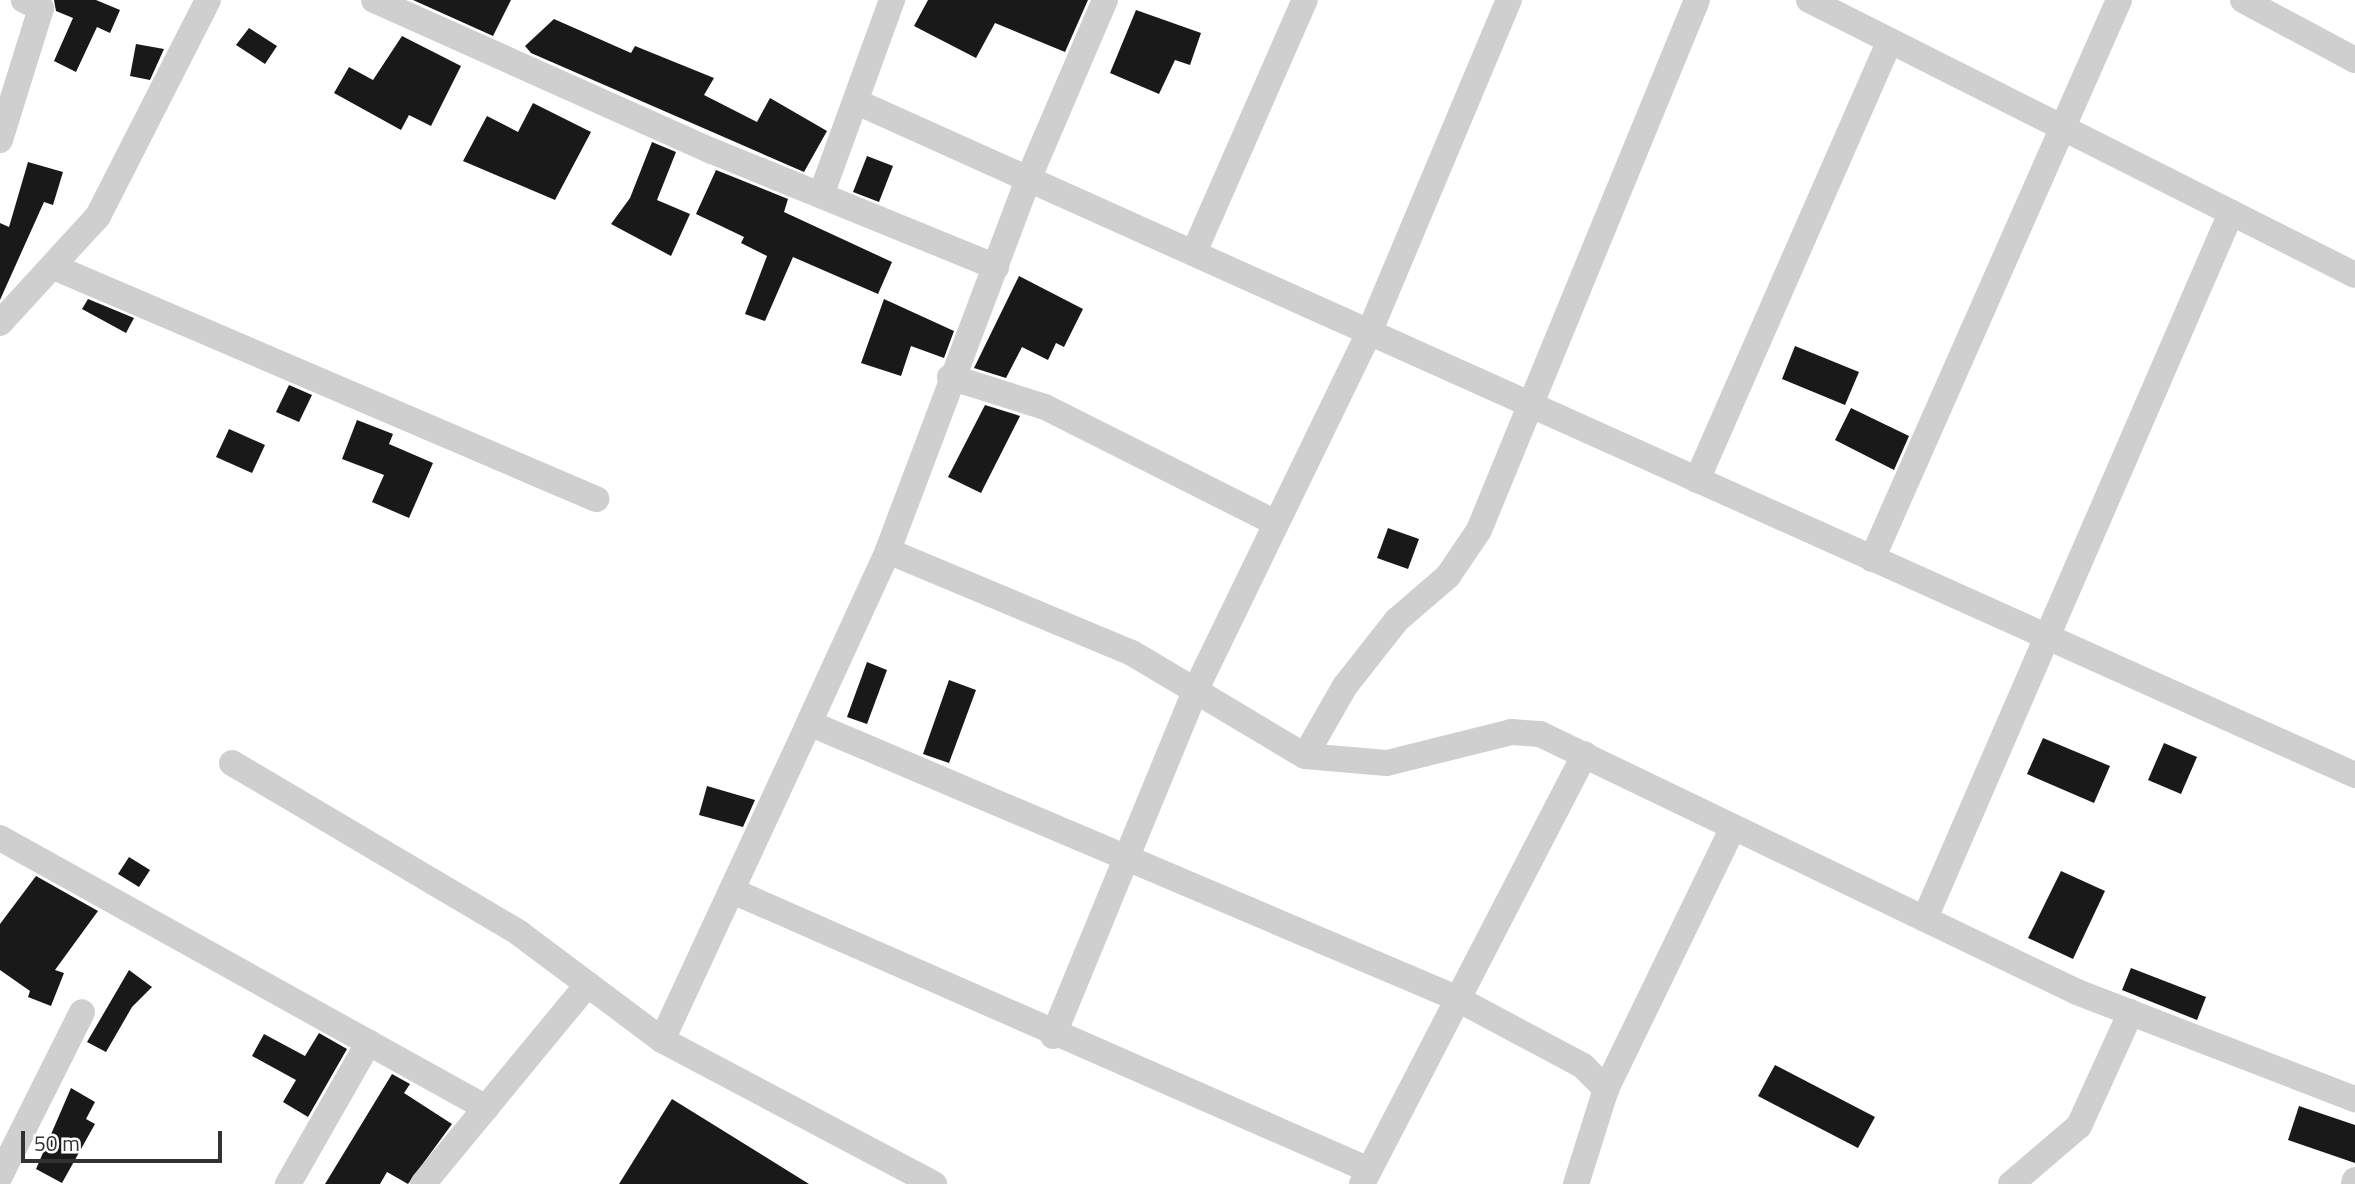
<!DOCTYPE html>
<html>
<head>
<meta charset="utf-8">
<style>
  body { margin:0 }
  #map { position:relative; width:2355px; height:1184px; overflow:hidden; background:#fff; font-family:"Titillium Web",sans-serif }
  div>[style] { position:absolute }
  [style*='--x'] { left:calc(var(--x)*1px); top:calc(var(--y)*1px); width:calc(var(--w)*1px); rotate:calc(var(--a)*1deg) }
  .building>* { inset:0; background:#191919 }
  .minor>* { height:26px; margin:-13px; padding:0 13px; transform-origin:13px; border-radius:13px; background:#cfcfcf }
  span { translate:-50% -50%; white-space:nowrap; text-align:center; line-height:1.15; -webkit-text-stroke:7px #fff; paint-order:stroke }
  .scale { position:absolute; left:21px; top:1131px; width:201px; height:32px; box-sizing:border-box; border:4px solid #323232; border-top:0; padding-left:9px; font-size:21px; line-height:24px; white-space:nowrap; color:#323232; -webkit-text-stroke:5px #fff; paint-order:stroke }
</style>
</head>
<body>
<div id="map">
  <div class="building">
    <div style="clip-path:polygon(54px 0,96px 0,120px 10px,110px 33px,97px 27px,76px 72px,54px 61px,73px 18px,56px 11px)"></div>
    <div style="clip-path:polygon(413px 0,511px 0,493px 36px)"></div>
    <div style="clip-path:polygon(928px 0,1088px 0,1065px 52px,995px 23px,976px 58px,914px 26px)"></div>
    <div style="clip-path:polygon(1136px 10px,1201px 33px,1190px 65px,1175px 60px,1159px 94px,1110px 73px)"></div>
    <div style="clip-path:polygon(554px 19px,631px 53px,635px 46px,714px 78px,704px 95px,757px 122px,770px 98px,827px 131px,804px 172px,531px 53px,525px 46px)"></div>
    <div style="clip-path:polygon(249px 28px,277px 46px,265px 64px,236px 45px)"></div>
    <div style="clip-path:polygon(402px 36px,461px 66px,431px 126px,409px 115px,401px 130px,334px 93px,349px 67px,373px 80px)"></div>
    <div style="clip-path:polygon(136px 44px,164px 49px,150px 80px,130px 76px)"></div>
    <div style="clip-path:polygon(533px 103px,591px 132px,555px 200px,463px 161px,487px 116px,518px 132px)"></div>
    <div style="clip-path:polygon(652px 142px,676px 152px,657px 200px,690px 214px,671px 256px,611px 224px,630px 198px)"></div>
    <div style="clip-path:polygon(867px 156px,893px 166px,879px 202px,853px 192px)"></div>
    <div style="clip-path:polygon(28px 162px,63px 172px,53px 205px,44px 202px,0 300px,0 223px,9px 227px)"></div>
    <div style="clip-path:polygon(716px 170px,788px 199px,784px 212px,892px 262px,878px 294px,793px 257px,765px 321px,745px 314px,767px 256px,741px 243px,744px 237px,696px 214px)"></div>
    <div style="clip-path:polygon(1019px 276px,1083px 309px,1064px 347px,1056px 343px,1048px 360px,1022px 347px,1006px 378px,974px 368px)"></div>
    <div style="clip-path:polygon(88px 299px,134px 318px,126px 333px,82px 309px)"></div>
    <div style="clip-path:polygon(884px 299px,954px 331px,944px 358px,911px 346px,901px 376px,861px 363px)"></div>
    <div style="clip-path:polygon(1795px 346px,1859px 372px,1845px 405px,1782px 379px)"></div>
    <div style="clip-path:polygon(289px 385px,312px 395px,299px 422px,276px 412px)"></div>
    <div style="clip-path:polygon(985px 405px,1020px 416px,981px 493px,948px 477px)"></div>
    <div style="clip-path:polygon(1851px 408px,1909px 436px,1894px 470px,1835px 440px)"></div>
    <div style="clip-path:polygon(357px 420px,393px 434px,389px 444px,433px 463px,409px 518px,372px 502px,384px 475px,342px 459px)"></div>
    <div style="clip-path:polygon(229px 429px,265px 445px,252px 473px,216px 457px)"></div>
    <div style="clip-path:polygon(1388px 528px,1419px 539px,1408px 569px,1377px 558px)"></div>
    <div style="clip-path:polygon(867px 662px,887px 670px,867px 724px,847px 717px)"></div>
    <div style="clip-path:polygon(949px 680px,976px 690px,949px 763px,923px 754px)"></div>
    <div style="clip-path:polygon(2043px 738px,2110px 766px,2094px 803px,2027px 774px)"></div>
    <div style="clip-path:polygon(2164px 743px,2197px 757px,2181px 794px,2148px 780px)"></div>
    <div style="clip-path:polygon(707px 786px,755px 800px,743px 827px,699px 815px)"></div>
    <div style="clip-path:polygon(129px 857px,150px 870px,139px 887px,118px 874px)"></div>
    <div style="clip-path:polygon(2061px 871px,2105px 891px,2073px 959px,2028px 938px)"></div>
    <div style="clip-path:polygon(36px 876px,98px 911px,55px 970px,64px 973px,51px 1006px,28px 997px,30px 991px,0 970px,0 924px)"></div>
    <div style="clip-path:polygon(2131px 968px,2206px 997px,2197px 1020px,2122px 990px)"></div>
    <div style="clip-path:polygon(129px 970px,152px 987px,132px 1007px,106px 1052px,87px 1042px)"></div>
    <div style="clip-path:polygon(319px 1033px,347px 1049px,308px 1117px,283px 1102px,296px 1080px,252px 1056px,264px 1034px,305px 1056px)"></div>
    <div style="clip-path:polygon(1775px 1065px,1875px 1117px,1858px 1148px,1758px 1096px)"></div>
    <div style="clip-path:polygon(392px 1074px,410px 1084px,404px 1093px,452px 1124px,408px 1184px,387px 1172px,380px 1184px,325px 1184px)"></div>
    <div style="clip-path:polygon(71px 1088px,95px 1102px,86px 1119px,95px 1124px,62px 1183px,36px 1169px)"></div>
    <div style="clip-path:polygon(672px 1099px,809px 1184px,619px 1184px)"></div>
    <div style="clip-path:polygon(2299px 1106px,2355px 1125px,2355px 1163px,2288px 1140px)"></div>
  </div>
  <div class="minor">
    <div style="--x:374;--y:0;--w:370;--a:24.1"></div>
    <div style="--x:712;--y:151;--w:307;--a:22.2"></div>
    <div style="--x:1105;--y:0;--w:193;--a:113.2"></div>
    <div style="--x:1029;--y:177;--w:400;--a:110.7"></div>
    <div style="--x:888;--y:551;--w:189;--a:114.7"></div>
    <div style="--x:809;--y:723;--w:701;--a:23.02"></div>
    <div style="--x:1454;--y:997;--w:146;--a:28.1"></div>
    <div style="--x:1583;--y:1066;--w:33;--a:45"></div>
    <div style="--x:1606;--y:1089;--w:100;--a:107.5"></div>
    <div style="--x:1809;--y:0;--w:611;--a:26.73"></div>
    <div style="--x:2243;--y:0;--w:127;--a:28.2"></div>
    <div style="--x:859;--y:103;--w:1640;--a:24.19"></div>
    <div style="--x:0;--y:140;--w:138;--a:-72.7"></div>
    <div style="--x:41;--y:8;--w:19;--a:-155"></div>
    <div style="--x:821;--y:195;--w:208;--a:-70"></div>
    <div style="--x:1195;--y:250;--w:273;--a:-66.3"></div>
    <div style="--x:54;--y:267;--w:590;--a:23.17"></div>
    <div style="--x:0;--y:323;--w:145;--a:-47.5"></div>
    <div style="--x:98;--y:216;--w:242;--a:-63"></div>
    <div style="--x:950;--y:377;--w:100;--a:17.5"></div>
    <div style="--x:1045;--y:407;--w:258;--a:26.7"></div>
    <div style="--x:1697;--y:480;--w:477;--a:-66.3"></div>
    <div style="--x:888;--y:551;--w:264;--a:22.7"></div>
    <div style="--x:1132;--y:653;--w:201;--a:30.8"></div>
    <div style="--x:1305;--y:756;--w:82;--a:4.9"></div>
    <div style="--x:1387;--y:763;--w:128;--a:-14"></div>
    <div style="--x:1511;--y:732;--w:29;--a:4"></div>
    <div style="--x:1540;--y:734;--w:596;--a:25.66"></div>
    <div style="--x:2077;--y:992;--w:298;--a:21.1"></div>
    <div style="--x:1872;--y:559;--w:611;--a:-66.16"></div>
    <div style="--x:1305;--y:756;--w:81;--a:-60.3"></div>
    <div style="--x:1345;--y:686;--w:84;--a:-51.8"></div>
    <div style="--x:1397;--y:620;--w:67;--a:-40.8"></div>
    <div style="--x:1448;--y:576;--w:55;--a:-56"></div>
    <div style="--x:1479;--y:530;--w:573;--a:-67.64"></div>
    <div style="--x:232;--y:763;--w:334;--a:30.6"></div>
    <div style="--x:519;--y:933;--w:179;--a:36.8"></div>
    <div style="--x:662;--y:1040;--w:308;--a:27.9"></div>
    <div style="--x:0;--y:838;--w:556;--a:29.05"></div>
    <div style="--x:735;--y:892;--w:692;--a:23.68"></div>
    <div style="--x:1925;--y:918;--w:769;--a:-66.54"></div>
    <div style="--x:1053;--y:1036;--w:375;--a:-67.6"></div>
    <div style="--x:1196;--y:689;--w:401;--a:-64.1"></div>
    <div style="--x:1371;--y:328;--w:356;--a:-67.2"></div>
    <div style="--x:662;--y:1040;--w:349;--a:-65.1"></div>
    <div style="--x:1606;--y:1089;--w:291;--a:-64.1"></div>
    <div style="--x:0;--y:1176;--w:183;--a:-63.4"></div>
    <div style="--x:288;--y:1184;--w:163;--a:-60.3"></div>
    <div style="--x:423;--y:1184;--w:259;--a:-50.5"></div>
    <div style="--x:1362;--y:1184;--w:484;--a:-62.6"></div>
    <div style="--x:2011;--y:1184;--w:89;--a:-40.5"></div>
    <div style="--x:2079;--y:1126;--w:125;--a:-65.5"></div>
    <div style="--x:2354;--y:1184;--w:4;--a:-76"></div>
  </div>
  <div class="scale">50 m</div>
</div>
</body>
</html>
